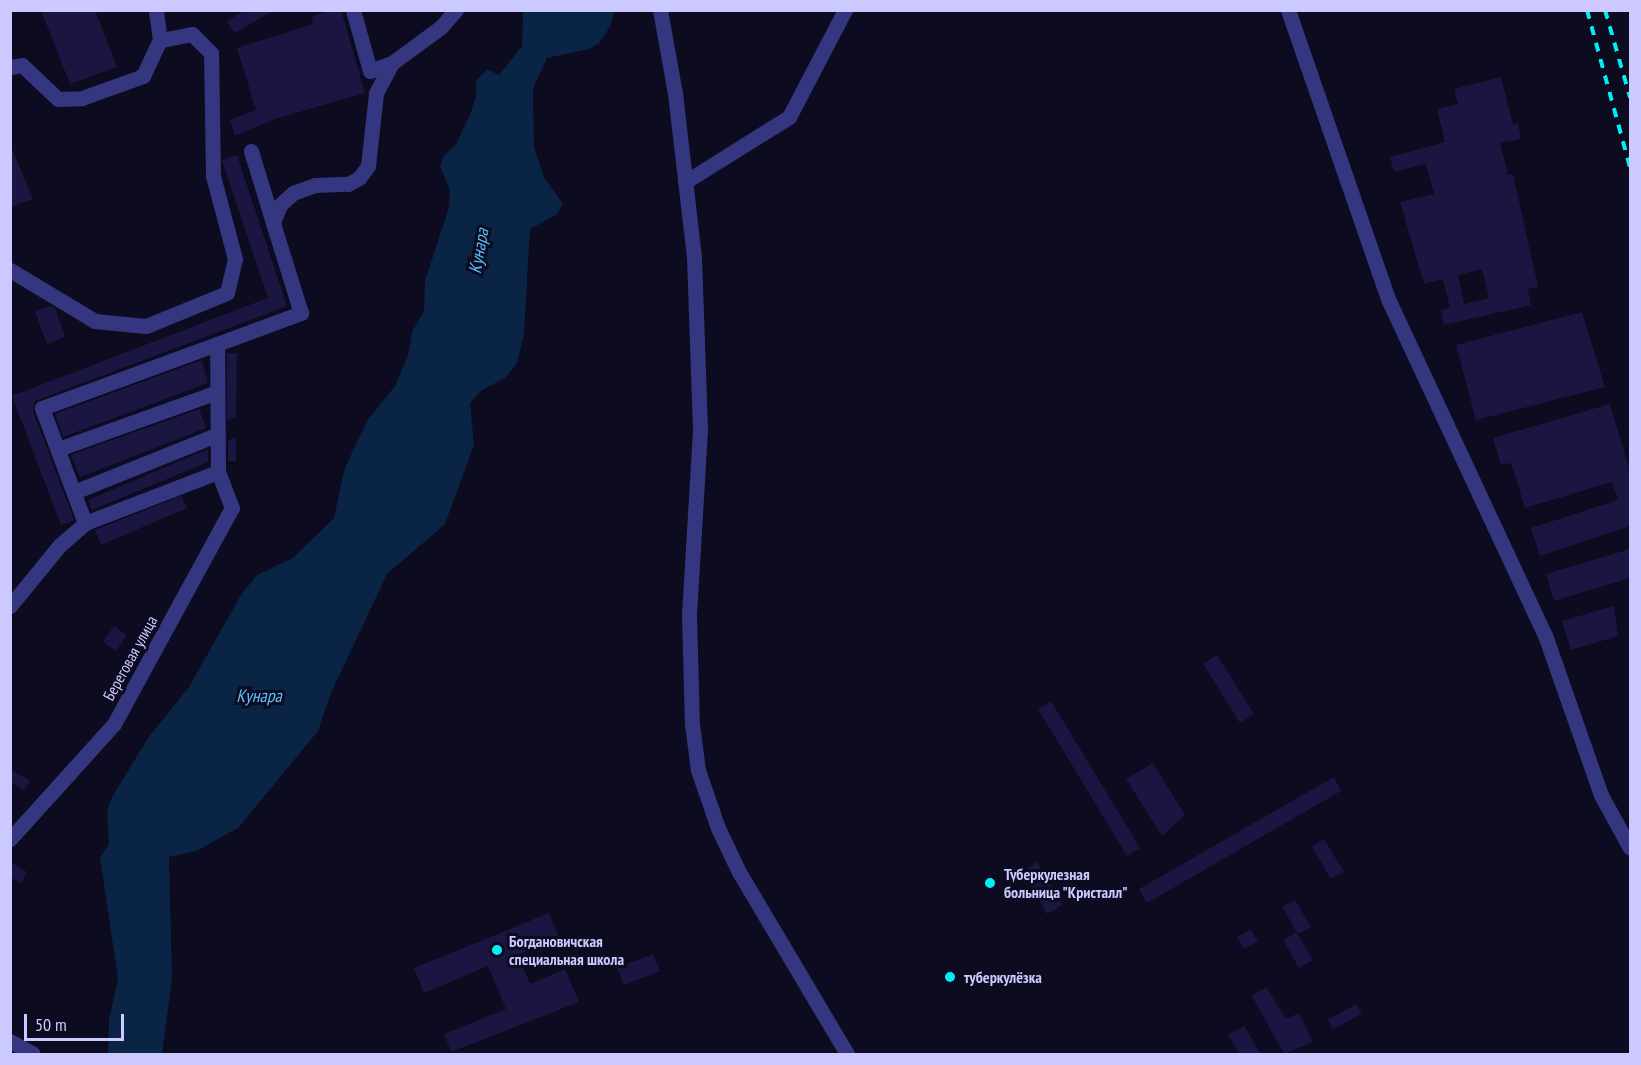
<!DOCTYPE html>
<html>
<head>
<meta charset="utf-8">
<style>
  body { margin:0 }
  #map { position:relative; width:1641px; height:1065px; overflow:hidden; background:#0d0b1f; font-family:"PT Sans Narrow",sans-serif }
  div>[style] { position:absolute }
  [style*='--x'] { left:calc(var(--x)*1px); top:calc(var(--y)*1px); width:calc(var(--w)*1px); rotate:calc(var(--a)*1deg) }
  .water>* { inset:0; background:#092444 }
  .building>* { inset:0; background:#1b1641 }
  .minor>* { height:15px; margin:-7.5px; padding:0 7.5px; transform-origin:7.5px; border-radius:7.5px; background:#343780 }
  .rail>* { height:4px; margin-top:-2px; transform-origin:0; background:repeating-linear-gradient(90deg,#00eff4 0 9px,transparent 0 17px) }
  .dots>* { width:16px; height:16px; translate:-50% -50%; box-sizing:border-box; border:3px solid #0d0b1f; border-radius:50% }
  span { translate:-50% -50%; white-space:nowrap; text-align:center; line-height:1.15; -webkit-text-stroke:6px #0d0b1f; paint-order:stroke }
  .street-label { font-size:16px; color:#cbc9ff }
  .poi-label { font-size:16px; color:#cbc9ff; font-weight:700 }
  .left { translate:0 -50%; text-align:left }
  .water-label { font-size:18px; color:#57bfff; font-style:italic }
  .frame { position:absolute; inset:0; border:12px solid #cbc9ff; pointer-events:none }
  .scale { position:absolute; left:24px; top:1014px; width:100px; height:27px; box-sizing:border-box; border:3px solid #cbc9ff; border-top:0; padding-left:8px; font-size:18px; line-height:21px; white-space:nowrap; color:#cbc9ff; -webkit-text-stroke:4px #0d0b1f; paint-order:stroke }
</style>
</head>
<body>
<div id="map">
  <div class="water">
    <div style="clip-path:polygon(523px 11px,614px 11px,611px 25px,599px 43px,589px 49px,547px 58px,533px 89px,534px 148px,544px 177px,563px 204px,557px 214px,530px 229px,524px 334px,517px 363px,505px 378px,482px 390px,470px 403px,474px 445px,445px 524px,387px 574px,331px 693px,318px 731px,238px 828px,196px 851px,169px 857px,172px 978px,162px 1054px,108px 1054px,109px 1020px,118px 979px,100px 857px,109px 845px,107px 811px,112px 797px,148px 738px,189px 687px,241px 595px,257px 575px,293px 558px,334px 518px,344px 471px,354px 448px,369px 418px,395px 386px,408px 356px,412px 332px,424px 311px,425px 281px,449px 207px,450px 190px,440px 166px,444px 155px,455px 146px,470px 115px,476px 96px,476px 81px,487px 69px,499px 75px,522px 46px)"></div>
  </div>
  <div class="building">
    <div style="clip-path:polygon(41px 10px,95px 10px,117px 67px,70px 84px)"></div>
    <div style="clip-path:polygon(246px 10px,275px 10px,234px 33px,227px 21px)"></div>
    <div style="clip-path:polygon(332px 10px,341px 10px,365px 93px,275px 119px,235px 136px,230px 120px,256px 110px,237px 48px,313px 24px,311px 17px)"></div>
    <div style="clip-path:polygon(evenodd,1501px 77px,1513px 124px,1518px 123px,1521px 139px,1500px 143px,1508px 175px,1513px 174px,1538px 287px,1528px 289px,1531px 305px,1444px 325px,1441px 310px,1450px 308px,1443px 279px,1424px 284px,1400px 202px,1434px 194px,1426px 164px,1394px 172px,1390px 157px,1445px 142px,1437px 109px,1458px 104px,1454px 89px,1501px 77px,1482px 269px,1489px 298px,1464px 304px,1458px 275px,1482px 269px)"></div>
    <div style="clip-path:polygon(10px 144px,33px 199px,10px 207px)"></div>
    <div style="clip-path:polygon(237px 155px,287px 306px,35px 401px,33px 411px,74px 520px,61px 525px,12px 396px,268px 298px,222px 160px)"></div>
    <div style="clip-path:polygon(50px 306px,55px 308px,65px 337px,47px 344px,35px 311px)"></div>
    <div style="clip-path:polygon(1582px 312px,1605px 387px,1476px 420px,1456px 345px)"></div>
    <div style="clip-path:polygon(227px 353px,237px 353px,236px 417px,227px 421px)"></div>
    <div style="clip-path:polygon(202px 360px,208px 383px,63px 437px,55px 414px)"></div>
    <div style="clip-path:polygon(1610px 404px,1630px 472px,1630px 526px,1540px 556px,1531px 528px,1618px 500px,1612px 482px,1525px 508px,1511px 463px,1501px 465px,1493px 438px)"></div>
    <div style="clip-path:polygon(199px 409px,206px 428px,80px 477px,71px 455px)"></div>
    <div style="clip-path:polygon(236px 437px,236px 461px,228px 461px,228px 441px)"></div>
    <div style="clip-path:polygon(208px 449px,208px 462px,92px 510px,88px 500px)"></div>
    <div style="clip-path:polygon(181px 496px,187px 508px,101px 545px,95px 530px)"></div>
    <div style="clip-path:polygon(1630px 549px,1630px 578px,1554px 601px,1546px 574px)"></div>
    <div style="clip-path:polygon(1614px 606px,1618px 636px,1571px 650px,1562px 621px)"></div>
    <div style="clip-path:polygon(114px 626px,127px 635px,116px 651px,103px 642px)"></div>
    <div style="clip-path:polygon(1217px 655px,1254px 714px,1240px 723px,1203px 664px)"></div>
    <div style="clip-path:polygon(1051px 701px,1140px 848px,1127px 856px,1038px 709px)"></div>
    <div style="clip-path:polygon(1153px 763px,1185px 815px,1162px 836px,1126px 779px)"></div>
    <div style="clip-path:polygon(10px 769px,30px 781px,24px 790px,10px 781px)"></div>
    <div style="clip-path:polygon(1334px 777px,1341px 791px,1147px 903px,1139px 889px)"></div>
    <div style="clip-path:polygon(1324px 839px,1344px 872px,1331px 879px,1312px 847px)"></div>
    <div style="clip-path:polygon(10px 862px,27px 872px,21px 883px,10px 877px)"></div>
    <div style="clip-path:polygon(1037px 862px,1063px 905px,1047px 914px,1022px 871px)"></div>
    <div style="clip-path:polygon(1295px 900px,1311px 927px,1298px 934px,1282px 907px)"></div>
    <div style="clip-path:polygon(549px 913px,559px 938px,518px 955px,530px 984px,565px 969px,579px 1002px,451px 1052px,444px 1034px,506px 1009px,488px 966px,424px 993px,414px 968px)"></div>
    <div style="clip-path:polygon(1251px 929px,1258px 941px,1244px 949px,1237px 937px)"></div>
    <div style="clip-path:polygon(1296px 932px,1313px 960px,1299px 968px,1283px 940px)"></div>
    <div style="clip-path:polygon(653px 954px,660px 971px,624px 985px,617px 968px)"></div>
    <div style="clip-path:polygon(1266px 987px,1286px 1019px,1299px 1013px,1313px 1042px,1284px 1054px,1252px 996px)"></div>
    <div style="clip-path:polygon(1356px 1004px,1362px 1014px,1333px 1029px,1328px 1020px)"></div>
    <div style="clip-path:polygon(1244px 1026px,1261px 1054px,1239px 1054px,1228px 1035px)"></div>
  </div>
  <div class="minor">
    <div style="--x:353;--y:10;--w:63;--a:74.4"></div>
    <div style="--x:370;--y:71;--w:23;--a:-20"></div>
    <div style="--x:660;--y:10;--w:84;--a:79.8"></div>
    <div style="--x:675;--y:93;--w:165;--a:83.4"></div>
    <div style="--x:694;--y:257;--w:173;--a:88"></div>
    <div style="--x:700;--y:430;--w:183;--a:93.4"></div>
    <div style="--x:689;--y:613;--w:111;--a:88.5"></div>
    <div style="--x:692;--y:724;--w:46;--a:82.6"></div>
    <div style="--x:698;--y:770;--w:61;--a:71"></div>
    <div style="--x:718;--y:828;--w:49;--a:64.5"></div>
    <div style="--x:739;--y:872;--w:212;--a:59.3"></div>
    <div style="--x:1288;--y:10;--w:308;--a:70.9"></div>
    <div style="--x:1389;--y:301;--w:369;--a:65"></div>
    <div style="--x:1545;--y:635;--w:170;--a:70.7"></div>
    <div style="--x:1601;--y:795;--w:60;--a:61.3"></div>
    <div style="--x:10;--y:67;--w:12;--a:-9"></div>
    <div style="--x:22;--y:65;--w:50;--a:43.4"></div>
    <div style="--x:58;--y:99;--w:24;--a:-2"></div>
    <div style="--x:82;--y:98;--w:65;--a:-19.8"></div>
    <div style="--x:143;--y:76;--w:40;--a:-65"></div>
    <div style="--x:160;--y:40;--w:30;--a:-98"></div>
    <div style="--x:251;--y:151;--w:75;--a:73"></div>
    <div style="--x:685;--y:182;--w:123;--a:-32"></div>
    <div style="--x:789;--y:117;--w:121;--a:-62.4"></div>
    <div style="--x:10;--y:270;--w:99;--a:31"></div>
    <div style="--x:95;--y:321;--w:51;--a:5.6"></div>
    <div style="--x:146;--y:326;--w:87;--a:-22.2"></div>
    <div style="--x:227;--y:293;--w:35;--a:-77"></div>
    <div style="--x:235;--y:259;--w:86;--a:-104.8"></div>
    <div style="--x:213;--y:176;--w:123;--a:-90.9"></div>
    <div style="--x:211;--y:53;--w:27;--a:-135"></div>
    <div style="--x:192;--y:34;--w:33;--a:169"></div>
    <div style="--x:58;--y:449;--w:169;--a:-19.7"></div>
    <div style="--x:74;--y:492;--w:155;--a:-21.9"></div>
    <div style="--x:85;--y:523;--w:123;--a:-110.5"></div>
    <div style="--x:42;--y:408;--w:186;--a:-20.1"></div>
    <div style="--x:10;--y:606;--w:79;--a:-50.7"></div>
    <div style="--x:60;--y:545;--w:33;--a:-41"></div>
    <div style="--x:85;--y:523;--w:142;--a:-21"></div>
    <div style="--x:218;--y:472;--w:128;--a:-90.4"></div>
    <div style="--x:217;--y:344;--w:90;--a:-20.3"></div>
    <div style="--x:301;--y:313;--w:94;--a:-107.3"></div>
    <div style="--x:273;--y:223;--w:19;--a:-69"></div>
    <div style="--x:280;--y:205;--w:18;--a:-43"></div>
    <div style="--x:293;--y:193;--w:23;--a:-20"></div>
    <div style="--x:315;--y:185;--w:33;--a:-2"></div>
    <div style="--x:348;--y:184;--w:13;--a:-29"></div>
    <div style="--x:359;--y:178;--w:15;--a:-53"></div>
    <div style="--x:368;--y:166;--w:73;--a:-83.7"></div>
    <div style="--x:376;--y:93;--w:34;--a:-62"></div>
    <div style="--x:392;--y:63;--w:61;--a:-36.3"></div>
    <div style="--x:441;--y:27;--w:23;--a:-49"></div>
    <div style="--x:10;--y:839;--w:155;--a:-47.9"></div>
    <div style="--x:114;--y:724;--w:246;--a:-61.4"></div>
    <div style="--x:232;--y:508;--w:39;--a:-111"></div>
    <div style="--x:10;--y:1041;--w:26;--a:29"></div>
  </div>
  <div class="rail">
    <div style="--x:1587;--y:10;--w:163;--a:74.7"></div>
    <div style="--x:1605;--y:10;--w:91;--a:74"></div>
  </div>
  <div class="dots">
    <div style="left:990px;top:883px;background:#00eff4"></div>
    <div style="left:497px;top:950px;background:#00eff4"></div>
    <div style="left:950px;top:977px;background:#00eff4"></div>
  </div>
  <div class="street-label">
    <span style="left:130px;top:658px;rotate:-61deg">Береговая улица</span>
  </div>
  <div class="poi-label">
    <span class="left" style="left:1004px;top:883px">Туберкулезная<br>больница "Кристалл"</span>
    <span class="left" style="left:509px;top:950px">Богдановичская<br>специальная школа</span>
    <span class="left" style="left:964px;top:977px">туберкулёзка</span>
  </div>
  <div class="water-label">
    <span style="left:479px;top:251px;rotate:-80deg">Кунара</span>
    <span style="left:259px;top:696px">Кунара</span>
  </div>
  <div class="frame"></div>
  <div class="scale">50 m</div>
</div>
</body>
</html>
